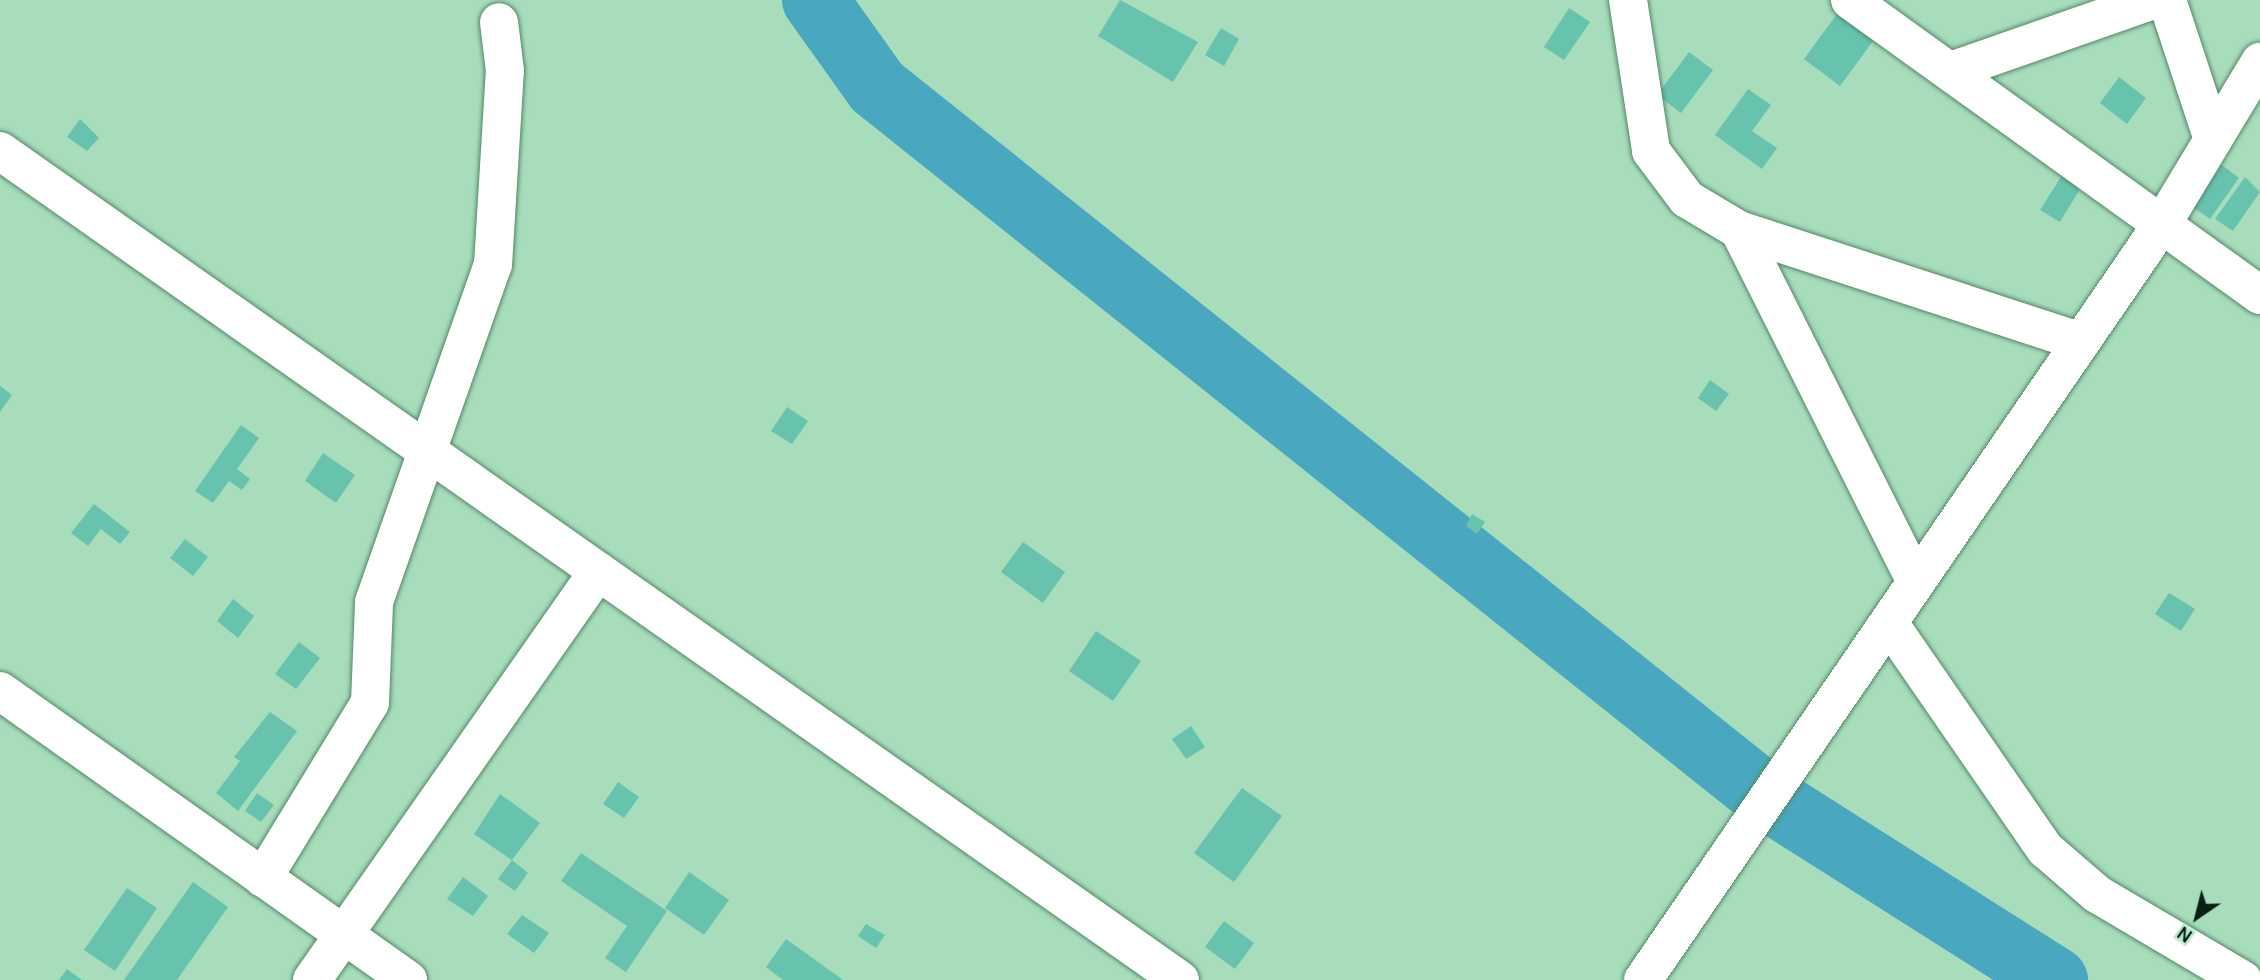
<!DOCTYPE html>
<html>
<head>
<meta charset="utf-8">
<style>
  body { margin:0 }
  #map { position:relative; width:2260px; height:980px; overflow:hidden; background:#a7ddbb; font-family:Karla,sans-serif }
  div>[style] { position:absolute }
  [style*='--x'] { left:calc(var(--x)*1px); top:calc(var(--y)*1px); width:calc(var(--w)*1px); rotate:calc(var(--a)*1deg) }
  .river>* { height:66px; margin:-33px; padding:0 33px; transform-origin:33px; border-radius:33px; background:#49a8bf }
  .building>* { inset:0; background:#67c3ae }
  .roads { filter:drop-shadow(0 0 2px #538768) drop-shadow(0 0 2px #538768) }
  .street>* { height:38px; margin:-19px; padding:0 19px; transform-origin:19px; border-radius:19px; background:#fff }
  span { translate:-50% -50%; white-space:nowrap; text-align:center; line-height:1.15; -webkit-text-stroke:7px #b3eac8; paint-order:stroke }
  .north { position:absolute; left:2162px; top:882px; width:70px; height:70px; -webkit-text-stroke:5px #b3eac8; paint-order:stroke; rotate:215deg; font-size:19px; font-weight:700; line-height:28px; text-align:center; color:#0b2014 }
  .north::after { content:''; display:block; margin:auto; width:24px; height:32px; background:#0b2014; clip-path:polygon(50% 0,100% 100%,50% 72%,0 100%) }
</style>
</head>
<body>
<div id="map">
  <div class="river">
    <div style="--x:815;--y:0;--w:107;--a:54.5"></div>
    <div style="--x:877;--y:87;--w:1140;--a:38.59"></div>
    <div style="--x:1768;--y:798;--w:340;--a:32.4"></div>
  </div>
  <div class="building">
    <div style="clip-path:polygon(1120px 0,1198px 42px,1173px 82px,1098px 36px)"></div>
    <div style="clip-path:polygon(1569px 8px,1590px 22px,1564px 60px,1544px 47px)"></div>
    <div style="clip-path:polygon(1837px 14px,1873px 41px,1840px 86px,1804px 59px)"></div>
    <div style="clip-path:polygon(1221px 28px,1239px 39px,1224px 66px,1205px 55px)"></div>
    <div style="clip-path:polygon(1689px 52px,1713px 70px,1681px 113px,1657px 95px)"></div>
    <div style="clip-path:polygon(2119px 77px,2146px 98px,2127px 124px,2100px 103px)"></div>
    <div style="clip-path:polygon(1748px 89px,1771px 105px,1752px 131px,1777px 148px,1762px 169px,1715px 135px)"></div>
    <div style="clip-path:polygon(80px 119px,99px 138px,87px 151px,67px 137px)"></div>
    <div style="clip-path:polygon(2222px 165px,2239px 178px,2210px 219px,2193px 207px)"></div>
    <div style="clip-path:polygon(2064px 172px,2083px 184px,2060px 222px,2040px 210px)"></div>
    <div style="clip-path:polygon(2245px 177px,2260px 192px,2233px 231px,2215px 219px)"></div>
    <div style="clip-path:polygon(1710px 380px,1729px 394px,1716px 411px,1698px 398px)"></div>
    <div style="clip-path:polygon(0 386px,12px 395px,0 412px)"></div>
    <div style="clip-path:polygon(787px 407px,808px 421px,792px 444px,771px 431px)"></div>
    <div style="clip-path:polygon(241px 425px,259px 438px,237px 469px,250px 479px,242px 490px,229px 481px,213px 503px,195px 491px)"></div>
    <div style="clip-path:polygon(323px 453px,355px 475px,336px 503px,305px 481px)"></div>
    <div style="clip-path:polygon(94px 504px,130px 532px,120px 544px,101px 529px,88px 546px,71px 533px)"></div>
    <div style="clip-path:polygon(1472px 514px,1485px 522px,1477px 534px,1466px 526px)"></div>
    <div style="clip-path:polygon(185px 539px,208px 557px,193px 576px,170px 558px)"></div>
    <div style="clip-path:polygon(1023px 542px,1065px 572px,1043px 603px,1001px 572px)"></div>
    <div style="clip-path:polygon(2169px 593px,2195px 609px,2181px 631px,2155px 614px)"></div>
    <div style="clip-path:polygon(233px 599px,254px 616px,238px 638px,217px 621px)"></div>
    <div style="clip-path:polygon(1096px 631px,1141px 661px,1113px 701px,1069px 671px)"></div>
    <div style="clip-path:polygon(299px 642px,320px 658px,296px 689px,275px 674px)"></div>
    <div style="clip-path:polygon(270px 712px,297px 731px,238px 811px,216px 793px,240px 761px,234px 757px)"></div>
    <div style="clip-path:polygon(1191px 726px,1205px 747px,1186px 759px,1172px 739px)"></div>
    <div style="clip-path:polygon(618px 782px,639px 797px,624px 818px,603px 804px)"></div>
    <div style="clip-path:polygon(1242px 788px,1282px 816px,1234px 882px,1194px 853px)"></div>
    <div style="clip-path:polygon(257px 793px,274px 805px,261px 822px,245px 811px)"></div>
    <div style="clip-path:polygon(500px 794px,540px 823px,512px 860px,474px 834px)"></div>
    <div style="clip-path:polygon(581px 853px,667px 911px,626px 972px,605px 958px,627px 926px,561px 881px)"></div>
    <div style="clip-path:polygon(512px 860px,528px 873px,515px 891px,498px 879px)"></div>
    <div style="clip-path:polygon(689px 872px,729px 900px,704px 935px,665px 908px)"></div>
    <div style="clip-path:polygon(463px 877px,488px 896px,473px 916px,447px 899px)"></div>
    <div style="clip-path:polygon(193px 882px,228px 907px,177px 980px,124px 980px)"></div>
    <div style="clip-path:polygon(127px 888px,157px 908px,115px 971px,84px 950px)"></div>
    <div style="clip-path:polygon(522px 915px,549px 933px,534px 953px,507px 934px)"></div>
    <div style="clip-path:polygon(1224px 921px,1254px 943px,1235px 969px,1205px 947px)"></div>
    <div style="clip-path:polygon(866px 924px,885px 935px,876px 948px,858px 936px)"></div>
    <div style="clip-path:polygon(786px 939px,807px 954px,843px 980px,783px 980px,766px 967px)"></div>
    <div style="clip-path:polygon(67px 969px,82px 980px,59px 980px)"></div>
  </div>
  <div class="roads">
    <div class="street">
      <div style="--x:1628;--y:0;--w:153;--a:81.3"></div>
      <div style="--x:1651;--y:151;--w:60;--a:53.1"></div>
      <div style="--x:1687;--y:199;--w:61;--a:30.8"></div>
      <div style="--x:1739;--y:230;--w:394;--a:63.3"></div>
      <div style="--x:1850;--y:0;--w:505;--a:35.74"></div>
      <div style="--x:2167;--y:0;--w:147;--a:71.8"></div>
      <div style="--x:1951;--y:71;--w:215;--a:-19.3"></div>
      <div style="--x:0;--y:151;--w:1442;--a:35.09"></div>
      <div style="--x:1739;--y:230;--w:360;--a:18.1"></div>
      <div style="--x:1889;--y:623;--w:275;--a:55.4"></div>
      <div style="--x:2045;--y:849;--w:69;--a:40.9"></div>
      <div style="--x:2097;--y:894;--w:169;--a:30.5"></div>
      <div style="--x:0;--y:691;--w:500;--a:35.3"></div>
      <div style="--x:263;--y:878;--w:205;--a:-58.6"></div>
      <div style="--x:370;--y:703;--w:101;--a:-87.7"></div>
      <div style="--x:374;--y:602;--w:357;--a:-70.6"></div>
      <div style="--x:493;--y:265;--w:194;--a:-86.5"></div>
      <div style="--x:505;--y:71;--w:49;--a:-97"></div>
      <div style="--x:312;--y:980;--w:499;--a:-55"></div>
      <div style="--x:1643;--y:980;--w:921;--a:-55.53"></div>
      <div style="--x:2164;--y:221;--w:186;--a:-58.9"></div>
    </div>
  </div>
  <div class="north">N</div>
</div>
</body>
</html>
